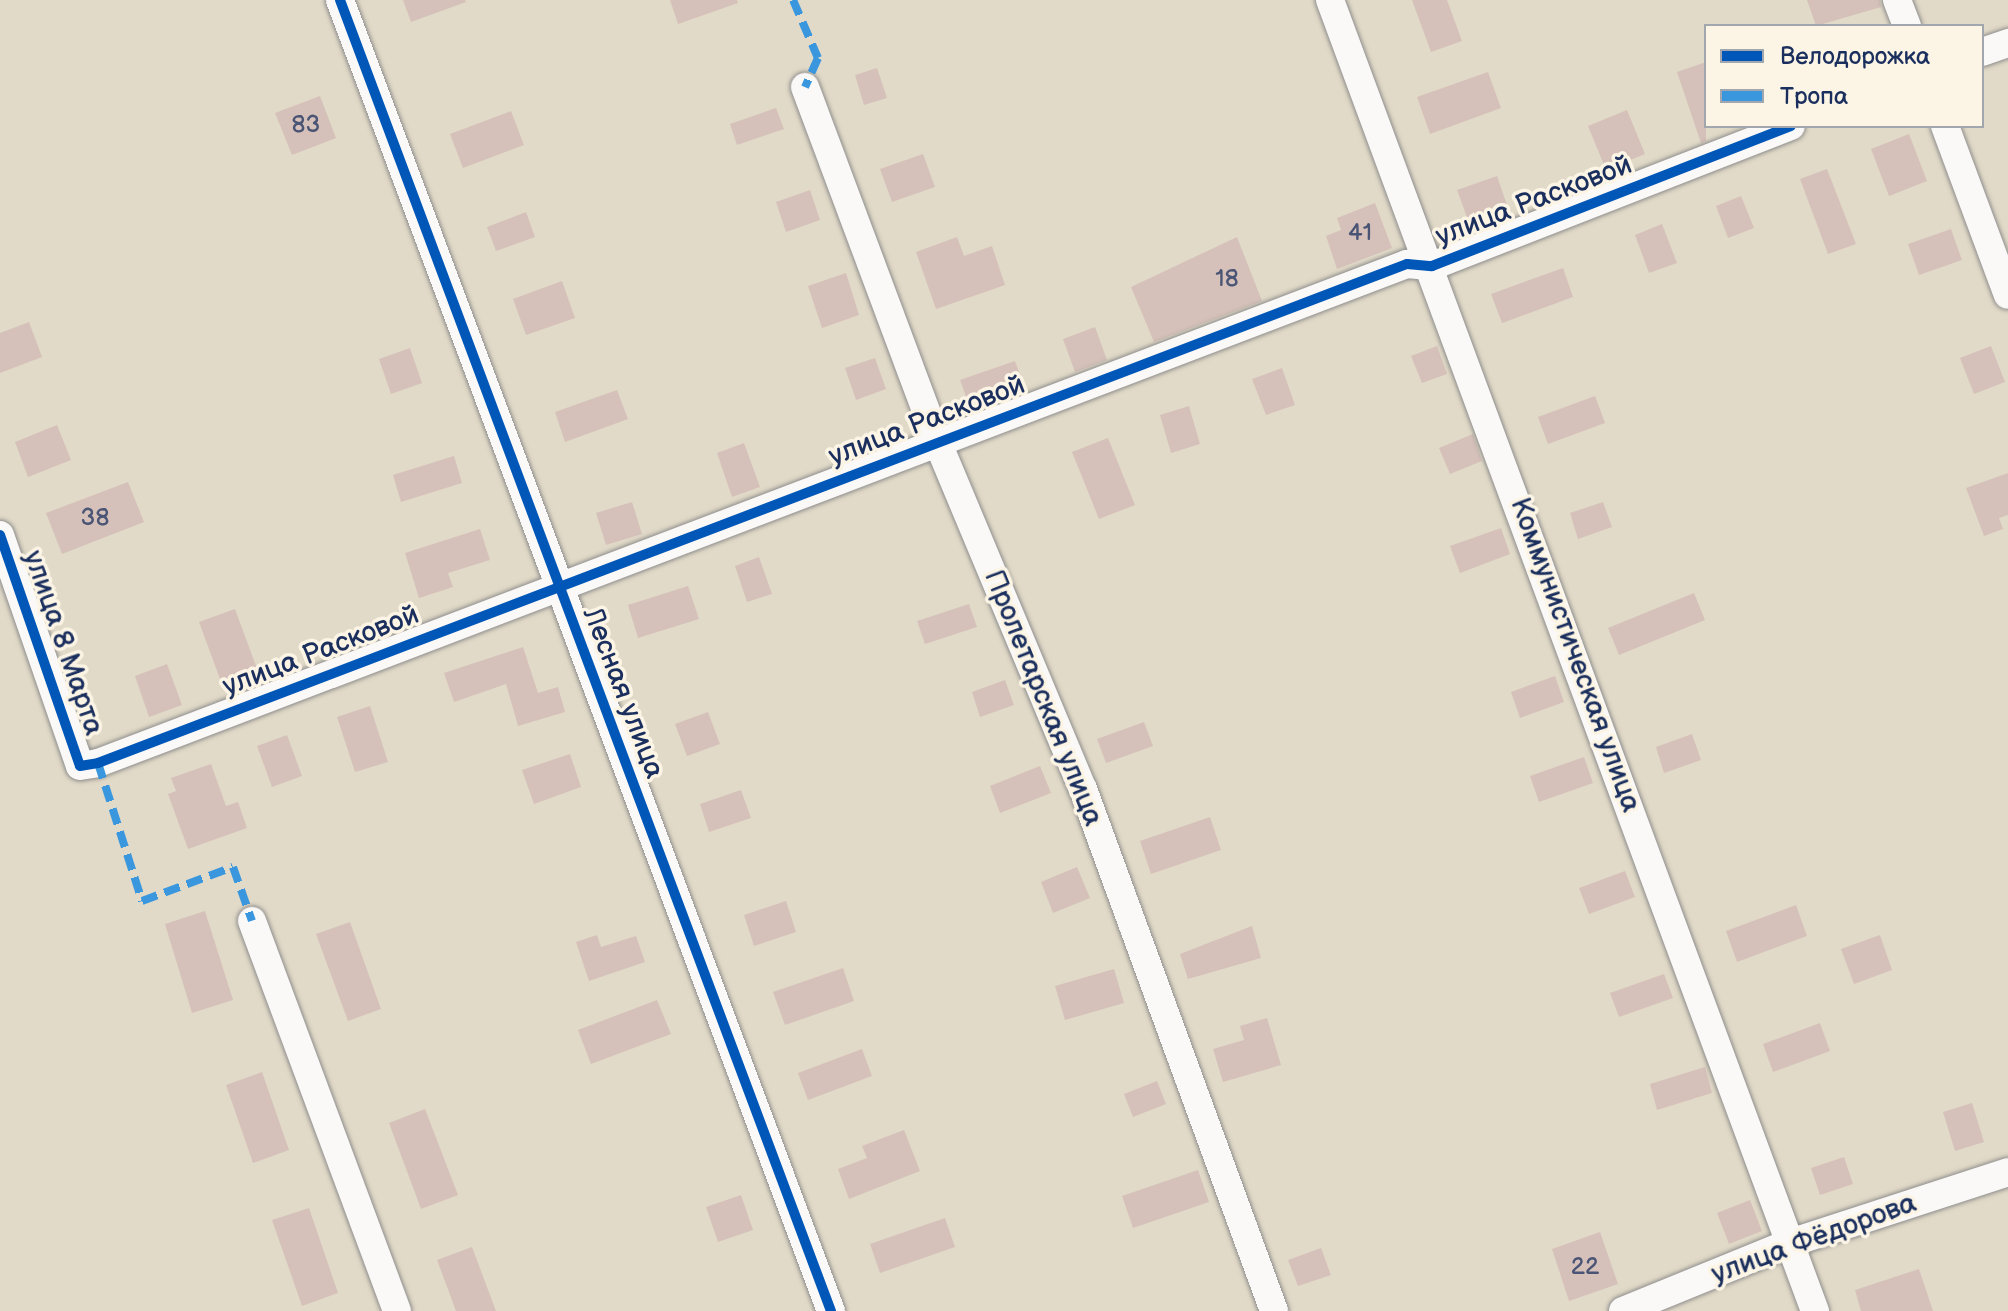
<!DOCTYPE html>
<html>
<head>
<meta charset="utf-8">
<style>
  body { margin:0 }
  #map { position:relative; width:2008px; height:1311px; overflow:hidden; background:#e2dac8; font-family:"Balsamiq Sans",sans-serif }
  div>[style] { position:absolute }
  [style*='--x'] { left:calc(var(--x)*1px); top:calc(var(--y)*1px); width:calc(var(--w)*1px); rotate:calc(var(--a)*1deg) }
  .building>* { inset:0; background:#d5c1b9 }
  .roads { filter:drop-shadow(0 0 2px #8e8e8d) drop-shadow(0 0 2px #8e8e8d) }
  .minor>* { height:28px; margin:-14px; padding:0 14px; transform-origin:14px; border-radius:14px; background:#fbf9f7 }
  .quiet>* { height:8px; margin-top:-4px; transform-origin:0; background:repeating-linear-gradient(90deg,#3a97de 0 16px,transparent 0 24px) }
  .cycleway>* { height:10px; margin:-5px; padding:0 5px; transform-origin:5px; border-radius:5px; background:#0057b8 }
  span { translate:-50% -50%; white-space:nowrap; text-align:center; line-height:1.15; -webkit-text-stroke:7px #fcf5e5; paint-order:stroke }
  .number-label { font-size:24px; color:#4a5475 }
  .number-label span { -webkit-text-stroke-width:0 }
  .street-label { font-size:28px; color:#1b2f5e }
  .legend { position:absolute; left:1704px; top:24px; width:280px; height:104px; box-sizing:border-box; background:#fcf5e5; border:2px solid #a2a6af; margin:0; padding:10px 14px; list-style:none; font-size:24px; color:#1b2f5e }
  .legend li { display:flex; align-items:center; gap:16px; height:40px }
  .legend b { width:40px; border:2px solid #a2a6af }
</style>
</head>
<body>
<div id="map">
  <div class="building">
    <div style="clip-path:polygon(403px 0,465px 0,466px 2px,411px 22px)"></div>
    <div style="clip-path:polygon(670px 0,737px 0,738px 3px,678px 24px)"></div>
    <div style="clip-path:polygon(1412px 0,1447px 0,1462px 41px,1431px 52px)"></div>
    <div style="clip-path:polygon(1807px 0,1880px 0,1881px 7px,1816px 26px)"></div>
    <div style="clip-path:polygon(1706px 62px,1706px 141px,1701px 143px,1677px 72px)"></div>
    <div style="clip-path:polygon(877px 68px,887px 98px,864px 105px,855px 75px)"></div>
    <div style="clip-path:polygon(1488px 72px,1501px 108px,1430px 134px,1417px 97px)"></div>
    <div style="clip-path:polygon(320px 96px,336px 138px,292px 155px,275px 113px)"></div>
    <div style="clip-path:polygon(776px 108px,784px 129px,737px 145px,730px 124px)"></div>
    <div style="clip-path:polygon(1627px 110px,1645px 154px,1606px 170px,1588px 126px)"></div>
    <div style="clip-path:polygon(511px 111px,524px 145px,463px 168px,450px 134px)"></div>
    <div style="clip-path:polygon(1909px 134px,1927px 181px,1889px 196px,1871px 149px)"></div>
    <div style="clip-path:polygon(923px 154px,935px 187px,892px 202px,880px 169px)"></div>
    <div style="clip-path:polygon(1827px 169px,1856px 244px,1828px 254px,1800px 179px)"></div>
    <div style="clip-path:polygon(1497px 176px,1507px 205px,1468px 220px,1457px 190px)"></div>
    <div style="clip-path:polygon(810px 190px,820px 220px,786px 232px,776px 202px)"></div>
    <div style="clip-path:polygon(1741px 196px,1754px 228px,1728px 238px,1716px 206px)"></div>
    <div style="clip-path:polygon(1375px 203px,1392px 248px,1337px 269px,1326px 236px,1341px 230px,1337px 218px)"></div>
    <div style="clip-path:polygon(526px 212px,535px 237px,496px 251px,487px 227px)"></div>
    <div style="clip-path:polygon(1662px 224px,1677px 263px,1649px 273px,1635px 235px)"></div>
    <div style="clip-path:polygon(1951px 229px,1962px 260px,1919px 275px,1908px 244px)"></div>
    <div style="clip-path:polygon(957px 237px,964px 256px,992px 246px,1005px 285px,936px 309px,916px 252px)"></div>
    <div style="clip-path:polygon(1237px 237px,1262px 301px,1154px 342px,1131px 287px)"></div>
    <div style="clip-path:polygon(1563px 268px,1573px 297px,1502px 323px,1491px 294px)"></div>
    <div style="clip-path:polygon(846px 273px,859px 315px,822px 328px,808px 286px)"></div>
    <div style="clip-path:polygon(562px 281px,575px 318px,526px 335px,513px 299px)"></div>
    <div style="clip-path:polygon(29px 322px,42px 357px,0 373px,0 333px)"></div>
    <div style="clip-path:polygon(1095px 327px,1107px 360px,1075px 372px,1063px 339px)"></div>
    <div style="clip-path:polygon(1437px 346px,1447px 374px,1422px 383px,1411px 356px)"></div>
    <div style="clip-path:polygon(1991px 346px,2005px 382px,1974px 394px,1960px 358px)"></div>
    <div style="clip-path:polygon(410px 348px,422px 383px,391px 394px,379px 359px)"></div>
    <div style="clip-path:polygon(875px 358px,886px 389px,856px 400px,845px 368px)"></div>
    <div style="clip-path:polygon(1015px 361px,1026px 391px,971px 410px,960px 380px)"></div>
    <div style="clip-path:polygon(1282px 368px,1295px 405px,1266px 415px,1252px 379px)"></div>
    <div style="clip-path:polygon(617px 390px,628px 419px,565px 442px,555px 412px)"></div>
    <div style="clip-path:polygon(1595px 396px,1605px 423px,1548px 444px,1538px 417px)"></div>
    <div style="clip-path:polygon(1189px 406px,1200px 444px,1171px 453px,1160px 415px)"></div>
    <div style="clip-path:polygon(57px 425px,71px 460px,28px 477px,15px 442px)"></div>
    <div style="clip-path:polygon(1473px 434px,1482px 461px,1450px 474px,1439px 448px)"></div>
    <div style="clip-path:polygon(1108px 438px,1135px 505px,1099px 519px,1072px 452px)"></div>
    <div style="clip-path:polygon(744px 443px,760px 487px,732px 497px,717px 453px)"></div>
    <div style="clip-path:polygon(454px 456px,462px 483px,401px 502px,393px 475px)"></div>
    <div style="clip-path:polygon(2008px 473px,2008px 515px,1999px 518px,2003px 529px,1984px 536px,1966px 488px)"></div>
    <div style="clip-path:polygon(128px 482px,144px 522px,62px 554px,46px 513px)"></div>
    <div style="clip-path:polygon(632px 502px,642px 534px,606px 545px,596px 513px)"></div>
    <div style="clip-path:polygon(1603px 502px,1612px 527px,1578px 539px,1570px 513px)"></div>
    <div style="clip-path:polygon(1501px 528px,1510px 554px,1460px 573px,1450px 546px)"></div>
    <div style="clip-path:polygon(480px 529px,490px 560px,448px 573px,453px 587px,419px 598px,405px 553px)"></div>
    <div style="clip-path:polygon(759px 557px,772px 594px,747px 602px,735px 566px)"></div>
    <div style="clip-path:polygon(688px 586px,699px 619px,638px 638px,628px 605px)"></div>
    <div style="clip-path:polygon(1694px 593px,1705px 620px,1619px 655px,1608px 628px)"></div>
    <div style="clip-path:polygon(969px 604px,977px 627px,925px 644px,917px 621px)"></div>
    <div style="clip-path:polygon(235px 609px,259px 674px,223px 687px,199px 622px)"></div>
    <div style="clip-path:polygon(523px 647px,538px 693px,558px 687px,565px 712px,518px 726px,506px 684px,454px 702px,444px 673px)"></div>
    <div style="clip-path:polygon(167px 664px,182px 705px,149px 717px,135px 676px)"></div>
    <div style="clip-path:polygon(1555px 676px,1564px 702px,1520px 718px,1511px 692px)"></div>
    <div style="clip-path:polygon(1005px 680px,1014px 705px,980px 717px,972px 692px)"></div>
    <div style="clip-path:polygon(370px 706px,388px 762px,355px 772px,337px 717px)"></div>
    <div style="clip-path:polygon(708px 712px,720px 744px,687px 756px,675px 724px)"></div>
    <div style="clip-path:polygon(1144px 722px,1153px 746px,1106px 763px,1097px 739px)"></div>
    <div style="clip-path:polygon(1692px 734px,1701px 760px,1664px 773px,1656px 747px)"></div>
    <div style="clip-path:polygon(287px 735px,302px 776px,272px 787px,257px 746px)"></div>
    <div style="clip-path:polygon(570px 754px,581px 787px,534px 804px,522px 770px)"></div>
    <div style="clip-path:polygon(1584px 757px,1593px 783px,1539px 802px,1530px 776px)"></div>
    <div style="clip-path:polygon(211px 764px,226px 806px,238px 802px,247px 828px,188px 849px,168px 794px,176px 791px,171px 778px)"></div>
    <div style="clip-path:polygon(1040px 766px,1051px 793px,1000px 813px,990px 786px)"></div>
    <div style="clip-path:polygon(741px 790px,751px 818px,709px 832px,700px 804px)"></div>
    <div style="clip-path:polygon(1210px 817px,1221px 850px,1151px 874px,1140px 841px)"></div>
    <div style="clip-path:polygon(1077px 867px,1090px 898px,1053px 913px,1041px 882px)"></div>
    <div style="clip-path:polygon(1625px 871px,1635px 897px,1589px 914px,1579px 888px)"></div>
    <div style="clip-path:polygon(786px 901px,796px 932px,754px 946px,744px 915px)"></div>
    <div style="clip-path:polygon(1796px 905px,1807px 936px,1737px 962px,1726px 931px)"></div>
    <div style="clip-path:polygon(205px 911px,233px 1000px,192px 1013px,165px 924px)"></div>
    <div style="clip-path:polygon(350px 922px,381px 1009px,348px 1021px,316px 934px)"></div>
    <div style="clip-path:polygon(1252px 926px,1261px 958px,1188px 979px,1180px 954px)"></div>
    <div style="clip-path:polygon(597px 935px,601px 947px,636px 936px,645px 962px,589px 981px,576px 942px)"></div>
    <div style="clip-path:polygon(1880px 935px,1892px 970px,1854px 984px,1841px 949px)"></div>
    <div style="clip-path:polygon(843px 968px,854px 1001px,785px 1025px,773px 992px)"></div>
    <div style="clip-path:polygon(1114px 969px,1124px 1003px,1065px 1020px,1055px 986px)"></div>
    <div style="clip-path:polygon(1664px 974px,1673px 998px,1619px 1017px,1610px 993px)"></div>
    <div style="clip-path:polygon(657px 1000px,671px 1034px,591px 1064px,578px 1030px)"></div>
    <div style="clip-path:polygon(1267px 1018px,1281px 1065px,1223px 1082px,1213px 1049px,1244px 1040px,1240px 1026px)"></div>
    <div style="clip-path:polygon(1820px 1023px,1830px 1051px,1773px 1072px,1763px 1044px)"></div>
    <div style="clip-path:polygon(862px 1049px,872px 1076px,808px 1100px,798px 1073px)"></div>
    <div style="clip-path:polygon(1705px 1067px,1712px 1093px,1657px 1110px,1650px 1084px)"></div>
    <div style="clip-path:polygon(262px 1072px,289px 1150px,253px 1163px,226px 1085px)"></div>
    <div style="clip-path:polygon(1157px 1081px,1166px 1104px,1133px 1117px,1124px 1094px)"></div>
    <div style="clip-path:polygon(1972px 1103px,1984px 1142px,1955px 1151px,1943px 1112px)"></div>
    <div style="clip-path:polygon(425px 1109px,458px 1195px,421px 1209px,389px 1123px)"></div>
    <div style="clip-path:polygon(904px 1130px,920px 1171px,849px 1199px,838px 1169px,867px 1158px,862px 1146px)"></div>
    <div style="clip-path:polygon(1844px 1157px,1853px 1184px,1820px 1195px,1811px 1168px)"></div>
    <div style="clip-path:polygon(1198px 1170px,1209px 1202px,1133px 1228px,1122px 1196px)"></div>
    <div style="clip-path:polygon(741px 1195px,753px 1230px,718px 1242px,706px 1207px)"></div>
    <div style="clip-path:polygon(1750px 1200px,1762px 1231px,1729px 1244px,1717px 1213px)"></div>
    <div style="clip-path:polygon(309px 1208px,338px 1293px,302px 1306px,272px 1220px)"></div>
    <div style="clip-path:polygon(945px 1218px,955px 1247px,880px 1273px,870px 1244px)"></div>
    <div style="clip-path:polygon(1600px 1232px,1618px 1284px,1569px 1301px,1552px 1249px)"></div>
    <div style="clip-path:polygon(472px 1247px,496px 1311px,456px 1311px,437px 1260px)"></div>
    <div style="clip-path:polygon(1321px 1248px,1331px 1275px,1298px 1286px,1288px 1260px)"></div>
    <div style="clip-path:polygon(1919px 1269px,1933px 1311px,1861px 1311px,1855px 1290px)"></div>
  </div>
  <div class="roads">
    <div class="minor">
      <div style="--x:340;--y:0;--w:1400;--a:69.47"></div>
      <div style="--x:1330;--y:0;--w:1398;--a:69.7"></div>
      <div style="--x:1897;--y:0;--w:28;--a:69"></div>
      <div style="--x:1982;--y:52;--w:28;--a:-19"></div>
      <div style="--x:805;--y:87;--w:380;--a:69.5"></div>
      <div style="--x:938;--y:443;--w:375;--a:67.3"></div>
      <div style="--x:1083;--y:789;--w:556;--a:69.9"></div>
      <div style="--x:1945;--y:126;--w:180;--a:69.6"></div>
      <div style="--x:0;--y:535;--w:244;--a:70.9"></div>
      <div style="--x:80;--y:766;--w:18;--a:-9"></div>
      <div style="--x:98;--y:763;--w:1401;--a:-20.87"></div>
      <div style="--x:1407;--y:264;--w:25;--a:5"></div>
      <div style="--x:1432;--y:266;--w:385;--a:-21.3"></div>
      <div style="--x:252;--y:921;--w:416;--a:69.6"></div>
      <div style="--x:1623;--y:1311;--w:180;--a:-22.2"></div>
      <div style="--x:1790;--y:1243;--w:229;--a:-18"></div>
    </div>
  </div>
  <div class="quiet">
    <div style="--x:793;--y:0;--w:63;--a:66.7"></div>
    <div style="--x:818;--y:58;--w:32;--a:114"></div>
    <div style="--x:98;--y:763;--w:145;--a:72.3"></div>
    <div style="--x:142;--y:901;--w:97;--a:-20.5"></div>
    <div style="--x:233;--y:867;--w:57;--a:70.6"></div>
  </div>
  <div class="cycleway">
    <div style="--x:340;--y:0;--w:1400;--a:69.47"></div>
    <div style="--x:0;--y:535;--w:244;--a:70.9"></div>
    <div style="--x:80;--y:766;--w:18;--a:-9"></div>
    <div style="--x:98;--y:763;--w:1401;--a:-20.87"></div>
    <div style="--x:1407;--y:264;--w:25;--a:5"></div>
    <div style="--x:1432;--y:266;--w:385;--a:-21.3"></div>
  </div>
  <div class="number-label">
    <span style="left:306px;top:125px">83</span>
    <span style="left:1360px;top:233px">41</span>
    <span style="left:1227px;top:279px">18</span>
    <span style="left:95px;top:518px">38</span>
    <span style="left:1585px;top:1267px">22</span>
  </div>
  <div class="street-label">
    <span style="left:1534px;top:201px;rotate:-21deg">улица Расковой</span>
    <span style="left:927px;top:421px;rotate:-21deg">улица Расковой</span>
    <span style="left:63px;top:643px;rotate:71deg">улица 8 Марта</span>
    <span style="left:321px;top:651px;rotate:-21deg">улица Расковой</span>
    <span style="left:1575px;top:655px;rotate:70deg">Коммунистическая улица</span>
    <span style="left:623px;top:693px;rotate:69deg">Лесная улица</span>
    <span style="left:1043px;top:698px;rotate:68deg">Пролетарская улица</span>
    <span style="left:1814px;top:1239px;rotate:-20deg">улица Фёдорова</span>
  </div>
  <ul class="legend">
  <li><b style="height:10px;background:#0057b8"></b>Велодорожка</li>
  <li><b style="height:10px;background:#3a97de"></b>Тропа</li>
  </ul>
</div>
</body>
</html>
